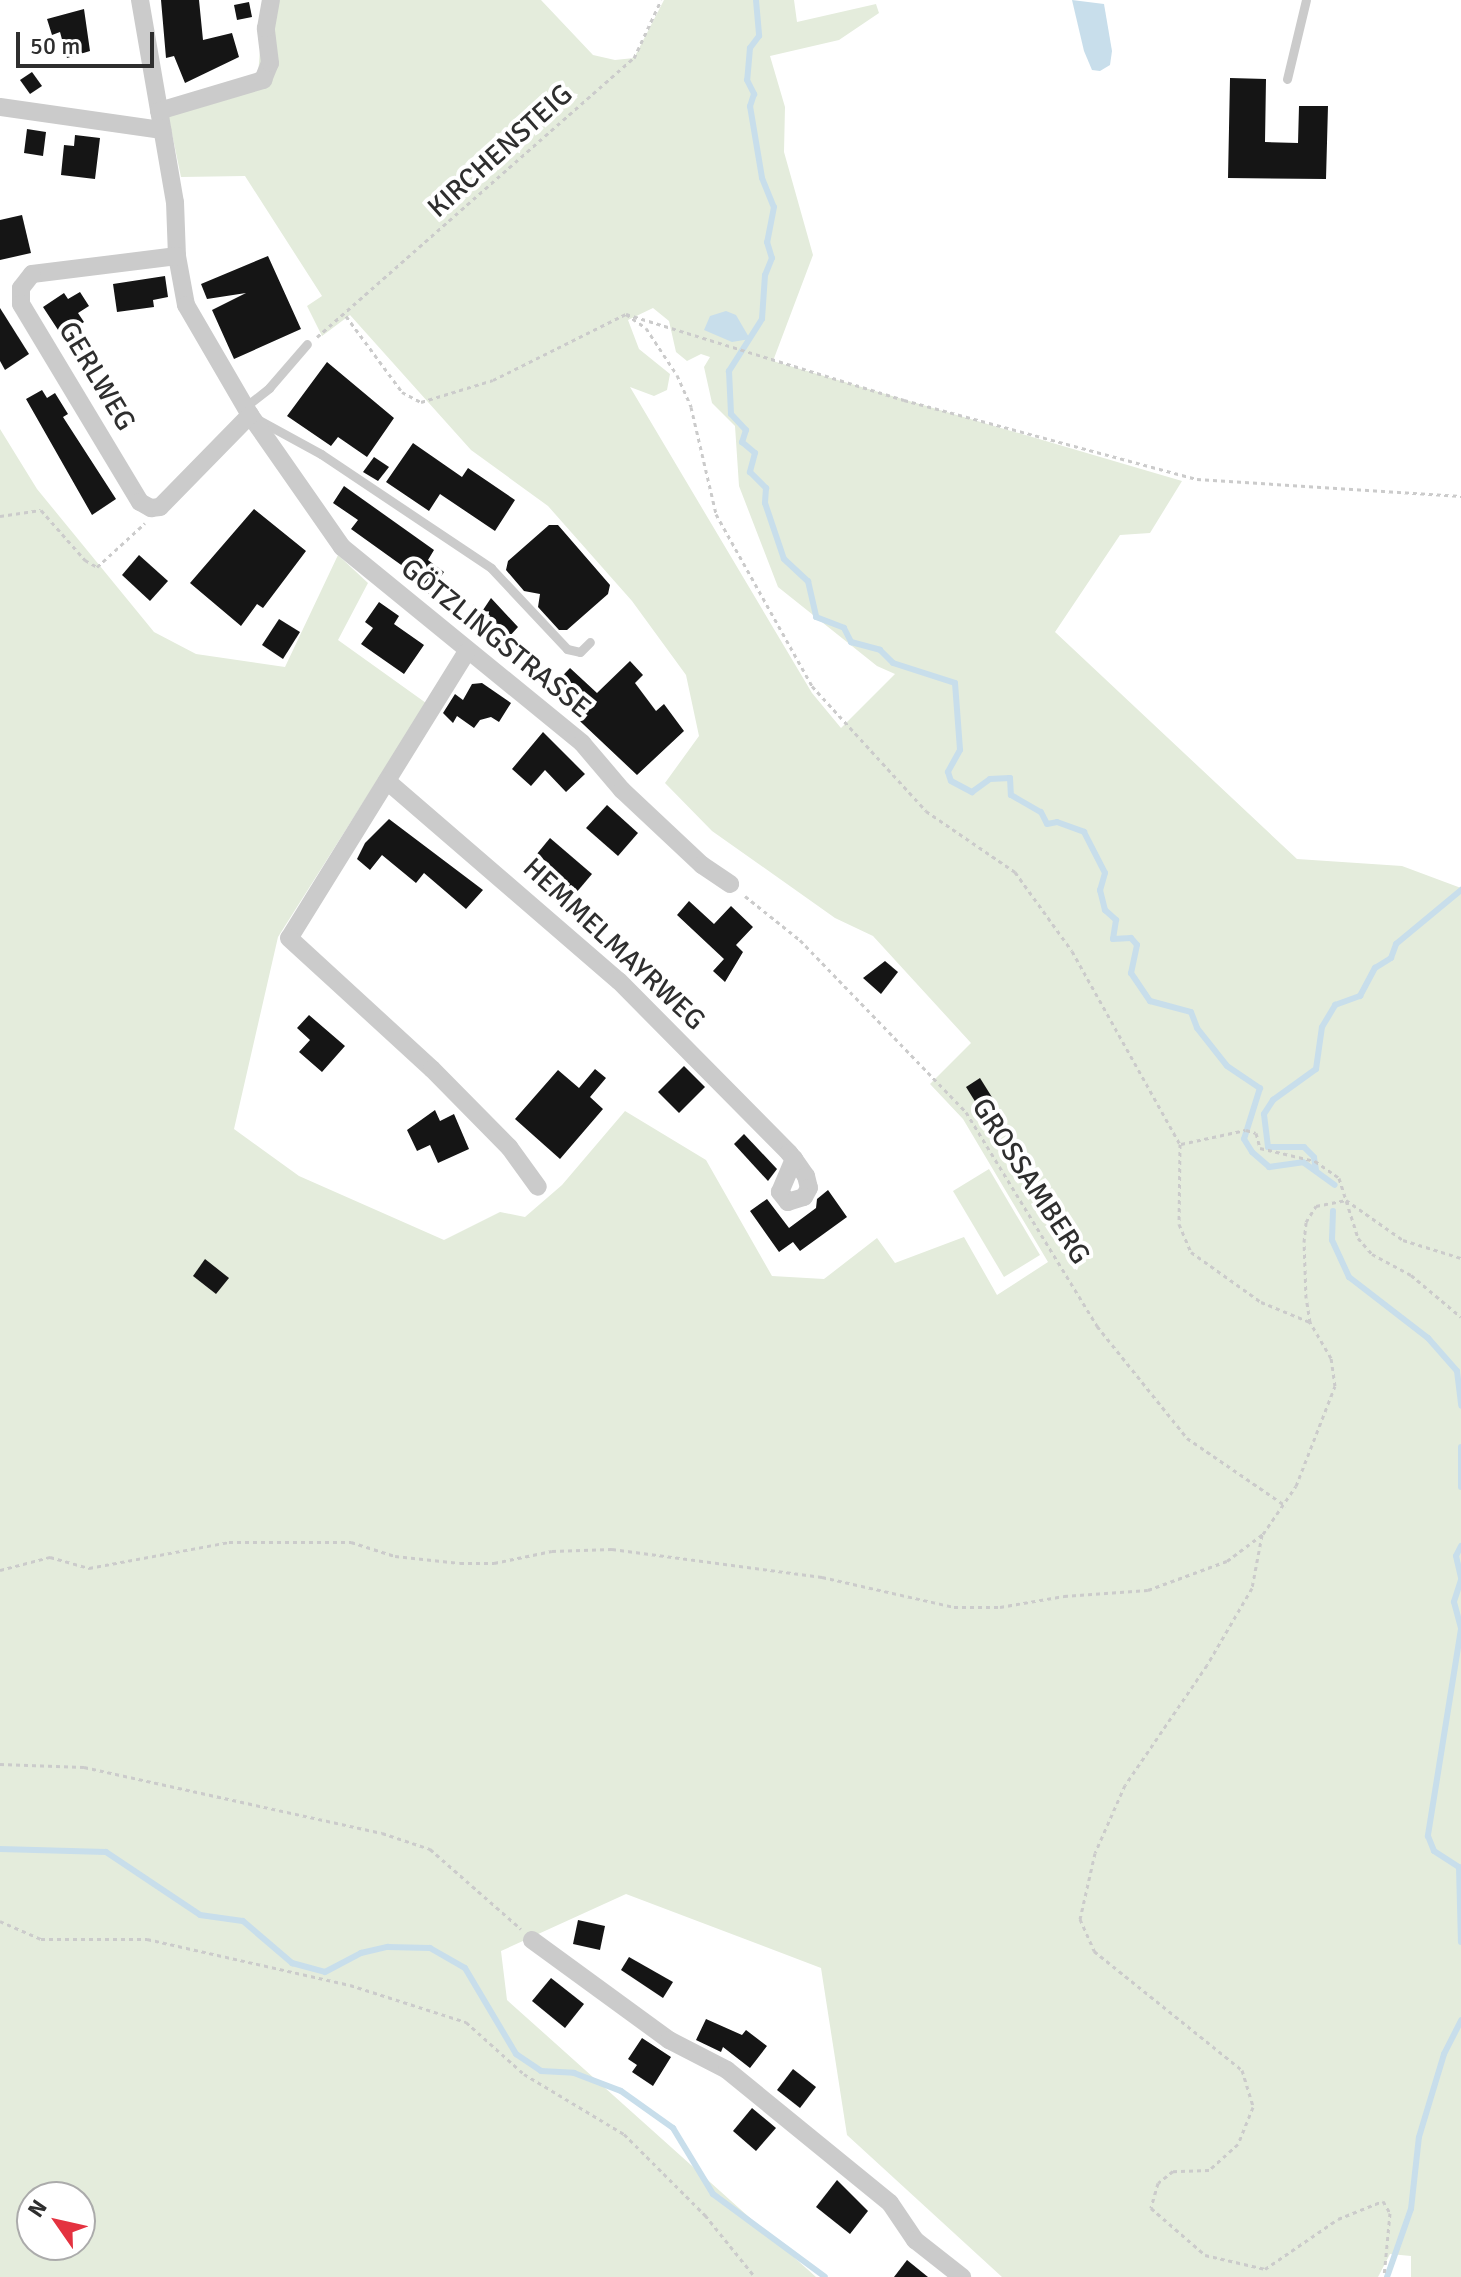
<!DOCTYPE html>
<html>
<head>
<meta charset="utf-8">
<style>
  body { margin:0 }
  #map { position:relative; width:1461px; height:2277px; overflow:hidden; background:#fff; font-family:Signika,sans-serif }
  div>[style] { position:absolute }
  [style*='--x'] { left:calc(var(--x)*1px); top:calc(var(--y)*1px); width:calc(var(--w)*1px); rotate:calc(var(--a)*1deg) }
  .green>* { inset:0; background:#e4ecdc }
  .water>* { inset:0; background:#c8deeb }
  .stream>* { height:6px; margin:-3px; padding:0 3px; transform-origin:3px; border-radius:3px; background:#c8deeb }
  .building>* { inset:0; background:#151515 }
  .path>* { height:3px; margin-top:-1.5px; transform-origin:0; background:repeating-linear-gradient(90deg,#cbcbcb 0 4px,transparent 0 8px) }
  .service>* { height:9px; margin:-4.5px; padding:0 4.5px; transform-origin:4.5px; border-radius:4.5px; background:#cbcbcb }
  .minor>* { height:18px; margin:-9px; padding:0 9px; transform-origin:9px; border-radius:9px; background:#cbcbcb }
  span { translate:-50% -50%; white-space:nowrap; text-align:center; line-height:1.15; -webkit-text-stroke:8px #fff; paint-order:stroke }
  .street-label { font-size:28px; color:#2e2e2e }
  .north { position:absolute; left:16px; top:2181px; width:80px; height:80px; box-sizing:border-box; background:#fff; border:2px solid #ababab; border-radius:50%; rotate:304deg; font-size:22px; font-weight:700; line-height:32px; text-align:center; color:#2e2e2e }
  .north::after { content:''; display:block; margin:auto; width:28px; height:36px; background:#e43240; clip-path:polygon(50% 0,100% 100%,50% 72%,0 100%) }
  .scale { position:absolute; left:16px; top:32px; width:138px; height:36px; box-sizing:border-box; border:4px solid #2e2e2e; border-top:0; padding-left:10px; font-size:24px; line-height:28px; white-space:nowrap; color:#2e2e2e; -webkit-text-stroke:6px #fff; paint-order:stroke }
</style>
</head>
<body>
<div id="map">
  <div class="green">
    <div style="clip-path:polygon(evenodd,264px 0,541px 0,593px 55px,615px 60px,634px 58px,664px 0,794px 0,797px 22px,876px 4px,879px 13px,839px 40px,770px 56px,785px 107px,784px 152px,813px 255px,773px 361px,1182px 481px,1150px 533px,1120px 535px,1055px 632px,1297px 859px,1402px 866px,1461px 888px,1461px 2277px,1411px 2277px,1411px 2256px,1390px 2254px,1378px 2277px,1002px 2277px,847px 2135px,821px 1968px,626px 1894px,501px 1951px,507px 2000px,816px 2277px,0 2277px,0 429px,37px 489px,154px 632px,196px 654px,285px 667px,338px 555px,368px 583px,338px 640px,426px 703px,278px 937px,234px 1129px,299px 1176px,444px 1240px,500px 1212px,525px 1217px,562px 1185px,625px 1111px,706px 1160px,772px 1276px,824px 1279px,877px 1238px,895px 1263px,964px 1237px,997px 1295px,1048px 1262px,963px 1119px,930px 1084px,971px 1043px,873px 936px,835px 918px,712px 831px,665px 783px,699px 736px,686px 675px,632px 601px,548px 506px,471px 450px,350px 315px,322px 336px,307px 306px,322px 296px,245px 176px,181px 177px,166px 105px,258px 75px,264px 0,653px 308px,669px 321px,676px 352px,687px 361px,701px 354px,710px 357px,704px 367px,712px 403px,735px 426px,739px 486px,778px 587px,877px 666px,895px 674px,841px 728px,812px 693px,630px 387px,654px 396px,667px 390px,670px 374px,639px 349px,628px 320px,653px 308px,264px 0,32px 2197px,80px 2197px,80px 2245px,32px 2245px,32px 2197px)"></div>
    <div style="clip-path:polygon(989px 1169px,1040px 1255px,1004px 1277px,953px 1191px)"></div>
  </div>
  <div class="water">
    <div style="clip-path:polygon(1072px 0,1104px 4px,1112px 51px,1110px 65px,1100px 71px,1092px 70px,1084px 51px)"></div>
    <div style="clip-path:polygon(726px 311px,736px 315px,750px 339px,732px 342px,704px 330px,710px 316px)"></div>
  </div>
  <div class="stream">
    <div style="--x:756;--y:0;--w:36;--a:85"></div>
    <div style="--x:759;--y:36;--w:15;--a:127"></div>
    <div style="--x:750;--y:48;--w:32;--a:95"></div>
    <div style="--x:747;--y:80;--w:16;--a:63"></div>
    <div style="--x:754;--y:94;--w:13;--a:108"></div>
    <div style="--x:750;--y:106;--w:73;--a:80.5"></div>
    <div style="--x:762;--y:178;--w:31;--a:68"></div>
    <div style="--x:774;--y:207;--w:36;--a:101"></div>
    <div style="--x:767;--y:242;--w:17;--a:73"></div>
    <div style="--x:772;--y:258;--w:18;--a:112"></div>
    <div style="--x:765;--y:275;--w:44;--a:93.9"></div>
    <div style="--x:762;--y:319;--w:62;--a:122.4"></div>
    <div style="--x:729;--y:371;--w:43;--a:87.3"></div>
    <div style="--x:731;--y:414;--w:22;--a:47"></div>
    <div style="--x:746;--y:430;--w:13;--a:108"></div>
    <div style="--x:742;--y:442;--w:17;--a:40"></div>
    <div style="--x:755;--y:453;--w:20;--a:105"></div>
    <div style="--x:750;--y:472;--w:23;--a:45"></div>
    <div style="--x:766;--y:488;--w:15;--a:94"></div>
    <div style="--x:765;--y:503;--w:59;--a:71.3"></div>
    <div style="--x:784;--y:559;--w:33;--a:43"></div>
    <div style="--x:808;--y:581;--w:37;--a:77"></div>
    <div style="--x:816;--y:617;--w:30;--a:21"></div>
    <div style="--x:844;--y:628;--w:16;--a:63"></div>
    <div style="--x:851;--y:642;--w:30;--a:15"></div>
    <div style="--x:880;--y:650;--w:18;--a:45"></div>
    <div style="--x:893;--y:663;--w:65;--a:17.9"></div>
    <div style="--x:955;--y:683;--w:67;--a:85.7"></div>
    <div style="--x:960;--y:750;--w:25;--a:119"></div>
    <div style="--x:948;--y:772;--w:9;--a:72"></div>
    <div style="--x:951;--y:781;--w:24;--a:28"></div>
    <div style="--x:972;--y:792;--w:22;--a:-36"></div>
    <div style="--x:990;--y:779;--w:20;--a:-3"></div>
    <div style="--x:1010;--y:778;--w:17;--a:87"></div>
    <div style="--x:1011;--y:795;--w:34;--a:30"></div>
    <div style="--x:1041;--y:812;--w:13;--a:63"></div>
    <div style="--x:1047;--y:824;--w:10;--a:-11"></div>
    <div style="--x:1057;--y:822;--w:29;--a:20"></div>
    <div style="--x:1084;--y:832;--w:46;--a:62.9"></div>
    <div style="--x:1105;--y:873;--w:18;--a:106"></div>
    <div style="--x:1100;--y:890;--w:21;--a:76"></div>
    <div style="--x:1105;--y:910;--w:15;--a:42"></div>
    <div style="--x:1116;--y:920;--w:19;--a:99"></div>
    <div style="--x:1113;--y:939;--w:18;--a:-3"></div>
    <div style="--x:1131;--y:938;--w:9;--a:49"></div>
    <div style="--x:1137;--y:945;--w:29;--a:102"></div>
    <div style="--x:1131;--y:973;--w:34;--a:56"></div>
    <div style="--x:1150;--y:1001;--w:42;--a:15"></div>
    <div style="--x:1191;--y:1012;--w:17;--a:69"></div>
    <div style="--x:1197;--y:1028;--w:48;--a:51.7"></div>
    <div style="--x:1227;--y:1066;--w:40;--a:34"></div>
    <div style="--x:1260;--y:1088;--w:53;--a:107.4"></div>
    <div style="--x:1244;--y:1139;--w:15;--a:58"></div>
    <div style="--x:1252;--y:1152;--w:23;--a:41"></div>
    <div style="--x:1269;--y:1167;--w:34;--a:-8"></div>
    <div style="--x:1303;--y:1162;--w:39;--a:36"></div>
    <div style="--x:1316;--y:1170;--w:13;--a:-99"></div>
    <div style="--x:1314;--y:1157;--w:14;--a:-135"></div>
    <div style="--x:1304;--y:1147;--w:36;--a:180"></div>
    <div style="--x:1268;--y:1147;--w:33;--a:-97"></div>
    <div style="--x:1264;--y:1114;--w:17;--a:-57"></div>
    <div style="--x:1273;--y:1100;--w:53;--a:-35.8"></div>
    <div style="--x:1316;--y:1069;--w:42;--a:-81.9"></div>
    <div style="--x:1322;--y:1027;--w:26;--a:-59"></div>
    <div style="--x:1335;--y:1005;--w:27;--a:-20"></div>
    <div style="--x:1360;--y:996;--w:32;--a:-62"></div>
    <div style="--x:1375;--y:968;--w:19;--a:-32"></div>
    <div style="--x:1391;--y:958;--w:15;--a:-70"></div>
    <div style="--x:1396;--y:944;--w:85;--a:-39.7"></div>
    <div style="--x:1333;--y:1211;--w:29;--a:92"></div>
    <div style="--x:1332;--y:1240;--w:41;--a:65.3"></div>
    <div style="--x:1349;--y:1277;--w:100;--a:37.7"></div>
    <div style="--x:1428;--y:1338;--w:44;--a:48.7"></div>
    <div style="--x:1457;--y:1371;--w:35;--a:83"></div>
    <div style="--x:1461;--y:1447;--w:40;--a:90"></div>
    <div style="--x:1461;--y:1546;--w:11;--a:117"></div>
    <div style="--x:1456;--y:1556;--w:23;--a:77"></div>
    <div style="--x:1461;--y:1580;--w:23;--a:108"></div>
    <div style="--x:1454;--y:1602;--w:28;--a:75"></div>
    <div style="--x:1461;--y:1629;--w:210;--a:99.1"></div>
    <div style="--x:1428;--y:1836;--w:16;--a:68"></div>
    <div style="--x:1434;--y:1851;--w:30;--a:33"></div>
    <div style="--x:1459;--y:1867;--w:75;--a:88.5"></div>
    <div style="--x:0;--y:1849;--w:106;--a:1.6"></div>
    <div style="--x:106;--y:1852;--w:113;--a:33.8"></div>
    <div style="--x:200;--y:1915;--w:43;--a:7.9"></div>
    <div style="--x:243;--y:1921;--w:65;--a:40.6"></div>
    <div style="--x:292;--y:1963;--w:34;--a:15"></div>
    <div style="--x:325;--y:1972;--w:41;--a:-27.8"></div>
    <div style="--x:361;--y:1953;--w:28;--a:-13"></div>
    <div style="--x:388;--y:1947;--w:42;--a:1.4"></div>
    <div style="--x:430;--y:1948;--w:40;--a:29.7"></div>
    <div style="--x:465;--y:1968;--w:100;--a:59.3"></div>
    <div style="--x:516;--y:2054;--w:30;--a:34"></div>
    <div style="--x:541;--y:2071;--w:33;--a:3"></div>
    <div style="--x:574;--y:2073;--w:50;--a:21"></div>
    <div style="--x:621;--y:2091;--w:64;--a:35.4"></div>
    <div style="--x:673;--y:2128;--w:77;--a:58.8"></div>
    <div style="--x:713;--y:2194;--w:139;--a:36.5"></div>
    <div style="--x:1387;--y:2277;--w:72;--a:-70.6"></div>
    <div style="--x:1411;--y:2209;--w:72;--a:-83.7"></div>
    <div style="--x:1419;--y:2137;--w:87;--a:-73.2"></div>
    <div style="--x:1444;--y:2054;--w:38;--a:-63"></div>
  </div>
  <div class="building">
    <div style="clip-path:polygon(161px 0,199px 0,203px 40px,232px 33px,239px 57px,185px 83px,174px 56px,166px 58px)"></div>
    <div style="clip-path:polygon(249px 2px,252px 17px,237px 20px,234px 5px)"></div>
    <div style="clip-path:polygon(84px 9px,90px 51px,67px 58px,60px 32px,52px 35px,47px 19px)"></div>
    <div style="clip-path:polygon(32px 72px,42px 86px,30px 94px,20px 80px)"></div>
    <div style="clip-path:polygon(1230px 78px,1266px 79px,1265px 142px,1298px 143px,1299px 106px,1328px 106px,1326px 179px,1228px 178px)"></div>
    <div style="clip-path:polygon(27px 129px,46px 132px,43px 156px,24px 153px)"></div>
    <div style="clip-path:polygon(75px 135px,100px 138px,95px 179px,61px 175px,64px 145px,74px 146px)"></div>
    <div style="clip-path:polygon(22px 215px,31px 253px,0 260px,0 220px)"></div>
    <div style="clip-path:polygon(268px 256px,301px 329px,234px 359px,212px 310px,246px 293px,207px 299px,201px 284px)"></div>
    <div style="clip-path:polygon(165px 276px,168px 297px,153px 300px,154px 307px,117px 312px,113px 284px)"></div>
    <div style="clip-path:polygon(80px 292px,89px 306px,78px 313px,84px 322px,62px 336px,43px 307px,64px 293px,68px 299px)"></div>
    <div style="clip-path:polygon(0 308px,29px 354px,5px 370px,0 361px)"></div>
    <div style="clip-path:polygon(327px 362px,394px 418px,367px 457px,338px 437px,331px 446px,287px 416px)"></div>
    <div style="clip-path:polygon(42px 390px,47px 398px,55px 393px,68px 414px,63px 417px,116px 499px,92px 515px,26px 399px)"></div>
    <div style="clip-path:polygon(413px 443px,462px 477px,468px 468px,515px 500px,495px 531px,440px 494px,429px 511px,386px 482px)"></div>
    <div style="clip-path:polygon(374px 457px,389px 467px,378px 481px,363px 472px)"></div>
    <div style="clip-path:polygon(344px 486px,434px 550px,428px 560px,444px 572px,429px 594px,406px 578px,411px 572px,351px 529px,358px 520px,333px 503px)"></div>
    <div style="clip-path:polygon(254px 509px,306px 551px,263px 608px,257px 604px,241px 626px,190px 583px)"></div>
    <div style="clip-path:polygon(549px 525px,558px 525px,610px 585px,608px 594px,567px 630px,559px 630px,538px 607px,540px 594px,524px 591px,506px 570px,508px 561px)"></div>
    <div style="clip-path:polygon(139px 555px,168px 581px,150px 601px,122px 575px)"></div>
    <div style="clip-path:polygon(491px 598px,518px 627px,498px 649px,463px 620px,474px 604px,483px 610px)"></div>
    <div style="clip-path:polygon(379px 602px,399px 616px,394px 624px,424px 645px,404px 674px,361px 644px,373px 628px,365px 622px)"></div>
    <div style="clip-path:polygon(279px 619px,300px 632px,283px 659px,262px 645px)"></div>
    <div style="clip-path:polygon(630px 661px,643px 675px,635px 683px,656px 711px,664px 704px,684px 731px,637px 775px,548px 691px,570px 668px,597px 693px)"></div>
    <div style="clip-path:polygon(482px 683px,511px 703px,499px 722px,491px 717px,480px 720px,474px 728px,457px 716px,453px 723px,443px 713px,455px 694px,463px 700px,472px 684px)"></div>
    <div style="clip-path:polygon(543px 732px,585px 774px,566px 792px,545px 770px,531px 786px,512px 769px)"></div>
    <div style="clip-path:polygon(607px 805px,638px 833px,618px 856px,586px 828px)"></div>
    <div style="clip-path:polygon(389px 819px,483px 890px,466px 909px,424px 873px,416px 883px,382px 855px,370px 870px,357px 859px,365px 843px)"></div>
    <div style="clip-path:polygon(550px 838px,592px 874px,570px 900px,527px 866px)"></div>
    <div style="clip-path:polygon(689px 901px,714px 924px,731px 906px,753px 927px,736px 945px,743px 952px,725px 982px,713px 971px,724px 959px,677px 915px)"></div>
    <div style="clip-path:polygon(885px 961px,898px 972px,881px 994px,863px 978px)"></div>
    <div style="clip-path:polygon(309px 1015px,345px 1046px,322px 1072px,299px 1052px,310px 1040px,297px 1028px)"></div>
    <div style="clip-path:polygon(684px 1066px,705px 1087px,679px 1113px,658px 1092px)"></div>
    <div style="clip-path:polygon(595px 1069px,606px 1078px,590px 1097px,603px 1109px,560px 1159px,515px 1119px,558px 1070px,579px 1088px)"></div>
    <div style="clip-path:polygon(980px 1078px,995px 1102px,981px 1111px,966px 1087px)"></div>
    <div style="clip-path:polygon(435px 1110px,440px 1121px,454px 1114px,469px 1149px,438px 1163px,430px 1145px,417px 1151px,407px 1130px)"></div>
    <div style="clip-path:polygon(744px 1134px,777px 1169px,768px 1181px,734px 1144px)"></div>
    <div style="clip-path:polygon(828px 1190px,847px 1217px,800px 1251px,793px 1242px,779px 1252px,750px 1211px,767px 1199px,789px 1228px,816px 1208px,817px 1199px)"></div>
    <div style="clip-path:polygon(205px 1259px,229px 1278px,216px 1294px,193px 1276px)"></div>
    <div style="clip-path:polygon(578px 1920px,605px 1926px,600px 1950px,573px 1944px)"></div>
    <div style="clip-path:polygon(629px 1957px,673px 1982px,663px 1998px,621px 1970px)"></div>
    <div style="clip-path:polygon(551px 1978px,584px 2004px,565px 2028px,532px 2001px)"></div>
    <div style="clip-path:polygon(706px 2019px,742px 2035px,746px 2030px,767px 2046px,750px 2068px,723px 2047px,721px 2052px,696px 2040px)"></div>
    <div style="clip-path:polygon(642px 2038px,671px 2057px,653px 2086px,632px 2072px,637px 2065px,628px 2059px)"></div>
    <div style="clip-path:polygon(793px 2069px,816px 2087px,800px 2108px,777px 2090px)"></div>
    <div style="clip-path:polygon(752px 2108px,776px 2128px,756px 2151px,733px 2131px)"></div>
    <div style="clip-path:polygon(837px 2180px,868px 2211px,850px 2234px,816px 2207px)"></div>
    <div style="clip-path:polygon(907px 2260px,928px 2277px,894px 2277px)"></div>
  </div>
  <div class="path">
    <div style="--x:626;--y:314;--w:24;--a:35"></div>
    <div style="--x:646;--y:328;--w:56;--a:56.6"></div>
    <div style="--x:677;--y:375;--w:35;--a:66"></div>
    <div style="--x:691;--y:407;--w:110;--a:76.8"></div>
    <div style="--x:716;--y:514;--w:197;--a:60.8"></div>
    <div style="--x:812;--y:686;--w:169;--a:47.6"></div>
    <div style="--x:926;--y:811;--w:108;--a:34.4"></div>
    <div style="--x:1015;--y:872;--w:97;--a:54.2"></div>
    <div style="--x:1072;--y:951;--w:221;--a:60.8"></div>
    <div style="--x:1180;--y:1144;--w:80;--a:90.7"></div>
    <div style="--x:1179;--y:1224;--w:30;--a:67"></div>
    <div style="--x:1191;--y:1252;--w:86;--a:35.5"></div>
    <div style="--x:1261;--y:1302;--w:53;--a:22.2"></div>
    <div style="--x:346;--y:316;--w:94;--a:53.6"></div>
    <div style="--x:402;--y:392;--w:21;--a:28"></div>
    <div style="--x:421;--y:402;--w:75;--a:-17"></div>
    <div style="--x:493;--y:380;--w:148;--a:-26.4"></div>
    <div style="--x:626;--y:314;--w:291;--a:17.2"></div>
    <div style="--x:904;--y:400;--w:303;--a:15.1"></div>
    <div style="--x:1197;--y:479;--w:265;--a:3.7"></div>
    <div style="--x:317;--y:337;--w:422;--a:-41.4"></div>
    <div style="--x:634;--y:58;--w:64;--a:-65"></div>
    <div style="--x:0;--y:516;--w:41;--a:-8.3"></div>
    <div style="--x:41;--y:510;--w:67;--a:48.7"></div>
    <div style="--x:85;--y:560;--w:14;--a:30"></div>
    <div style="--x:97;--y:567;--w:65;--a:-42.5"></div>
    <div style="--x:745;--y:896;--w:70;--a:38.7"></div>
    <div style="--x:800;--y:940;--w:239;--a:46"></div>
    <div style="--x:966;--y:1112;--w:251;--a:58.5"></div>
    <div style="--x:1097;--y:1326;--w:144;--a:51.2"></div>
    <div style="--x:1187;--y:1438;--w:120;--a:34.5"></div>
    <div style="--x:1181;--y:1144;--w:66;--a:-12.2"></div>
    <div style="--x:1246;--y:1130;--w:10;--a:17"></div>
    <div style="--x:1256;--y:1133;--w:16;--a:75"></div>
    <div style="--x:1260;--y:1148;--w:57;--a:13.3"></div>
    <div style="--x:1315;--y:1161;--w:29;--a:35"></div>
    <div style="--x:1339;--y:1178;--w:63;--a:72.4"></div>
    <div style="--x:1358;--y:1238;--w:21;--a:49"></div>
    <div style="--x:1372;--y:1254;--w:44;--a:28.3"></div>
    <div style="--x:1411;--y:1275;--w:65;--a:40"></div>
    <div style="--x:1262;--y:1535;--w:54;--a:100.7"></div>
    <div style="--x:1252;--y:1588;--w:89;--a:120.3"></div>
    <div style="--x:1207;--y:1665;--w:145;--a:124.3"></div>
    <div style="--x:1125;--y:1785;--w:74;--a:113.8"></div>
    <div style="--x:1095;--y:1853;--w:68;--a:102.8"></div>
    <div style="--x:1080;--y:1919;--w:35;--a:66"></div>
    <div style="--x:1094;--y:1951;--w:190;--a:38.8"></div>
    <div style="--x:1242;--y:2070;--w:39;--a:73"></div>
    <div style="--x:1253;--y:2107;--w:40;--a:112"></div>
    <div style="--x:1238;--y:2144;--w:39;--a:138"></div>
    <div style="--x:1209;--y:2170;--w:36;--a:178"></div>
    <div style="--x:1173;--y:2171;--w:19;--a:141"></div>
    <div style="--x:1158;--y:2183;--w:26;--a:106"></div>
    <div style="--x:1151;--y:2208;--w:72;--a:41"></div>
    <div style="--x:1205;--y:2255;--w:62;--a:13.1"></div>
    <div style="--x:1265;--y:2269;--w:88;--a:-34.4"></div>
    <div style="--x:1338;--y:2219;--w:48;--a:-21.8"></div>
    <div style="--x:1383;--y:2201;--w:14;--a:60"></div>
    <div style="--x:1390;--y:2213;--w:64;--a:95.4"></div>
    <div style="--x:0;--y:1570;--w:52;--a:-14.6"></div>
    <div style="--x:50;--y:1557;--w:41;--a:15.8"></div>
    <div style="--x:89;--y:1568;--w:142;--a:-10.5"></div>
    <div style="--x:229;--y:1542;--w:122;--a:0"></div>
    <div style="--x:351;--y:1542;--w:46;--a:17.7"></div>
    <div style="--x:395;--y:1556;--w:65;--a:6.1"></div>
    <div style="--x:460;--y:1563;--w:34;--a:0"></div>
    <div style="--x:494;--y:1563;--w:59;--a:-11.7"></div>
    <div style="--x:552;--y:1551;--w:60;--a:-1.9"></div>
    <div style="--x:612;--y:1549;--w:212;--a:7.6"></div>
    <div style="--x:822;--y:1577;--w:135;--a:12.8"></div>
    <div style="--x:954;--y:1607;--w:46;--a:0"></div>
    <div style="--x:1000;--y:1607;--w:65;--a:-9.8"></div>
    <div style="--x:1064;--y:1596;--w:84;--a:-4.1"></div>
    <div style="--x:1148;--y:1590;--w:84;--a:-20.2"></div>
    <div style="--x:1227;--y:1561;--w:45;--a:-36.9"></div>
    <div style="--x:1263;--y:1534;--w:58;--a:-55.5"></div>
    <div style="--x:1296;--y:1486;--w:107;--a:-68.7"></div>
    <div style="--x:1335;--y:1386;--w:28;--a:-98"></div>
    <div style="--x:1331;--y:1358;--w:42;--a:-120.3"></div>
    <div style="--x:1310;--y:1322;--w:24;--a:-99"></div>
    <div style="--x:1306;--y:1298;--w:56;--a:-92"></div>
    <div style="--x:1304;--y:1242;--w:20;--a:-84"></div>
    <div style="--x:1306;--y:1222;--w:19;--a:-58"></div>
    <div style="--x:1316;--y:1206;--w:31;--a:-11"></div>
    <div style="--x:1346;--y:1200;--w:70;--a:35.1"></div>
    <div style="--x:1403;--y:1240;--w:61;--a:17.2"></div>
    <div style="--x:0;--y:1764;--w:84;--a:2"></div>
    <div style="--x:84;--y:1767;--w:305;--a:12.5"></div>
    <div style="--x:382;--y:1833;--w:51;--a:18.4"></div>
    <div style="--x:430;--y:1849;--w:121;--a:41.3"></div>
    <div style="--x:0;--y:1921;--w:45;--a:23.7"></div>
    <div style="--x:41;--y:1939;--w:106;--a:0"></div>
    <div style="--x:147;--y:1939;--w:208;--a:12.8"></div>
    <div style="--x:350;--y:1985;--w:122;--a:17.7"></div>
    <div style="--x:466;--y:2022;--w:78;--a:41.9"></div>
    <div style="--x:524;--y:2074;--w:117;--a:31"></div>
    <div style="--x:624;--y:2134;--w:115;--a:45"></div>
    <div style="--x:705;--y:2215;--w:80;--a:51.1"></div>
  </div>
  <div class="service">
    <div style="--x:1287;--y:79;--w:81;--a:-76.5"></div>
    <div style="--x:245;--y:407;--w:31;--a:-38"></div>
    <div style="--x:269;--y:388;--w:58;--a:-49.2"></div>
    <div style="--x:257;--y:419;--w:73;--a:28.7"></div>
    <div style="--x:321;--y:454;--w:205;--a:33.8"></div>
    <div style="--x:491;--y:568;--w:111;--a:46.8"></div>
    <div style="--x:567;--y:649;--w:13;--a:13"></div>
    <div style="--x:580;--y:652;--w:14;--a:-45"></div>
  </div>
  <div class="minor">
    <div style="--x:140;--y:0;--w:205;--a:80.2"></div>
    <div style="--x:175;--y:202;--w:54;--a:87.9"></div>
    <div style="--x:177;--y:256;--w:50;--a:79.6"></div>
    <div style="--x:186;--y:305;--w:127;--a:59.8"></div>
    <div style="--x:250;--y:415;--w:161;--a:55.1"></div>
    <div style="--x:342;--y:547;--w:310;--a:39.2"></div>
    <div style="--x:582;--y:743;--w:62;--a:49.6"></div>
    <div style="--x:622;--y:790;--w:110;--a:43.2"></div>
    <div style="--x:702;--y:865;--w:34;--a:34"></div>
    <div style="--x:0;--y:107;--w:164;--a:8.1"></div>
    <div style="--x:159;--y:111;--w:109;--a:-16.6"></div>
    <div style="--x:263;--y:80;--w:18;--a:-68"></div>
    <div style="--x:270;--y:63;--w:35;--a:-97"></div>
    <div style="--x:266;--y:28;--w:28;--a:-80"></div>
    <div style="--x:177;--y:256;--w:146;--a:172.9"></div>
    <div style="--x:32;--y:274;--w:18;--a:128"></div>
    <div style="--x:21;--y:288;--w:16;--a:90"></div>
    <div style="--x:21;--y:304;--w:231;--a:59"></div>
    <div style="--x:140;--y:502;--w:13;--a:29"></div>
    <div style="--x:151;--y:508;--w:9;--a:-6"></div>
    <div style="--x:160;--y:507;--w:129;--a:-45.6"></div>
    <div style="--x:466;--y:653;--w:335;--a:121.8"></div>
    <div style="--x:289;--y:938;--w:194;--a:42.5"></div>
    <div style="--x:432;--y:1069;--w:110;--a:45.4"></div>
    <div style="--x:509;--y:1147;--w:49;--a:54.1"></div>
    <div style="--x:387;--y:781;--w:306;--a:40.8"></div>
    <div style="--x:619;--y:981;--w:242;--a:45.3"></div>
    <div style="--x:789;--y:1153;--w:8;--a:50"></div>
    <div style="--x:794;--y:1159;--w:21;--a:55"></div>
    <div style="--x:806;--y:1176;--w:12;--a:76"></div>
    <div style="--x:809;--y:1188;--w:10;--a:119"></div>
    <div style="--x:804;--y:1197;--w:17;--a:163"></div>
    <div style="--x:788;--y:1202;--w:13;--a:-129"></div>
    <div style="--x:780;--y:1192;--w:36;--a:-67"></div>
    <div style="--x:532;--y:1940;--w:170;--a:36.1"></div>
    <div style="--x:669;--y:2040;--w:65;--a:27.3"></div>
    <div style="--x:727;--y:2070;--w:210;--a:39.2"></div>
    <div style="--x:890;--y:2203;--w:45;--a:56"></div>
    <div style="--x:915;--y:2240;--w:60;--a:38.2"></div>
  </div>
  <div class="street-label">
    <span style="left:500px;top:151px;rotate:-42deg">KIRCHENSTEIG</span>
    <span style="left:97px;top:376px;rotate:59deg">GERLWEG</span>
    <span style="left:496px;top:638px;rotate:39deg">GÖTZLINGSTRASSE</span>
    <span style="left:614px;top:944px;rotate:43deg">HEMMELMAYRWEG</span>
    <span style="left:1031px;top:1181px;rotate:57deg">GROSSAMBERG</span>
  </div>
  <div class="north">N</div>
  <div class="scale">50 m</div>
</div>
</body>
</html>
